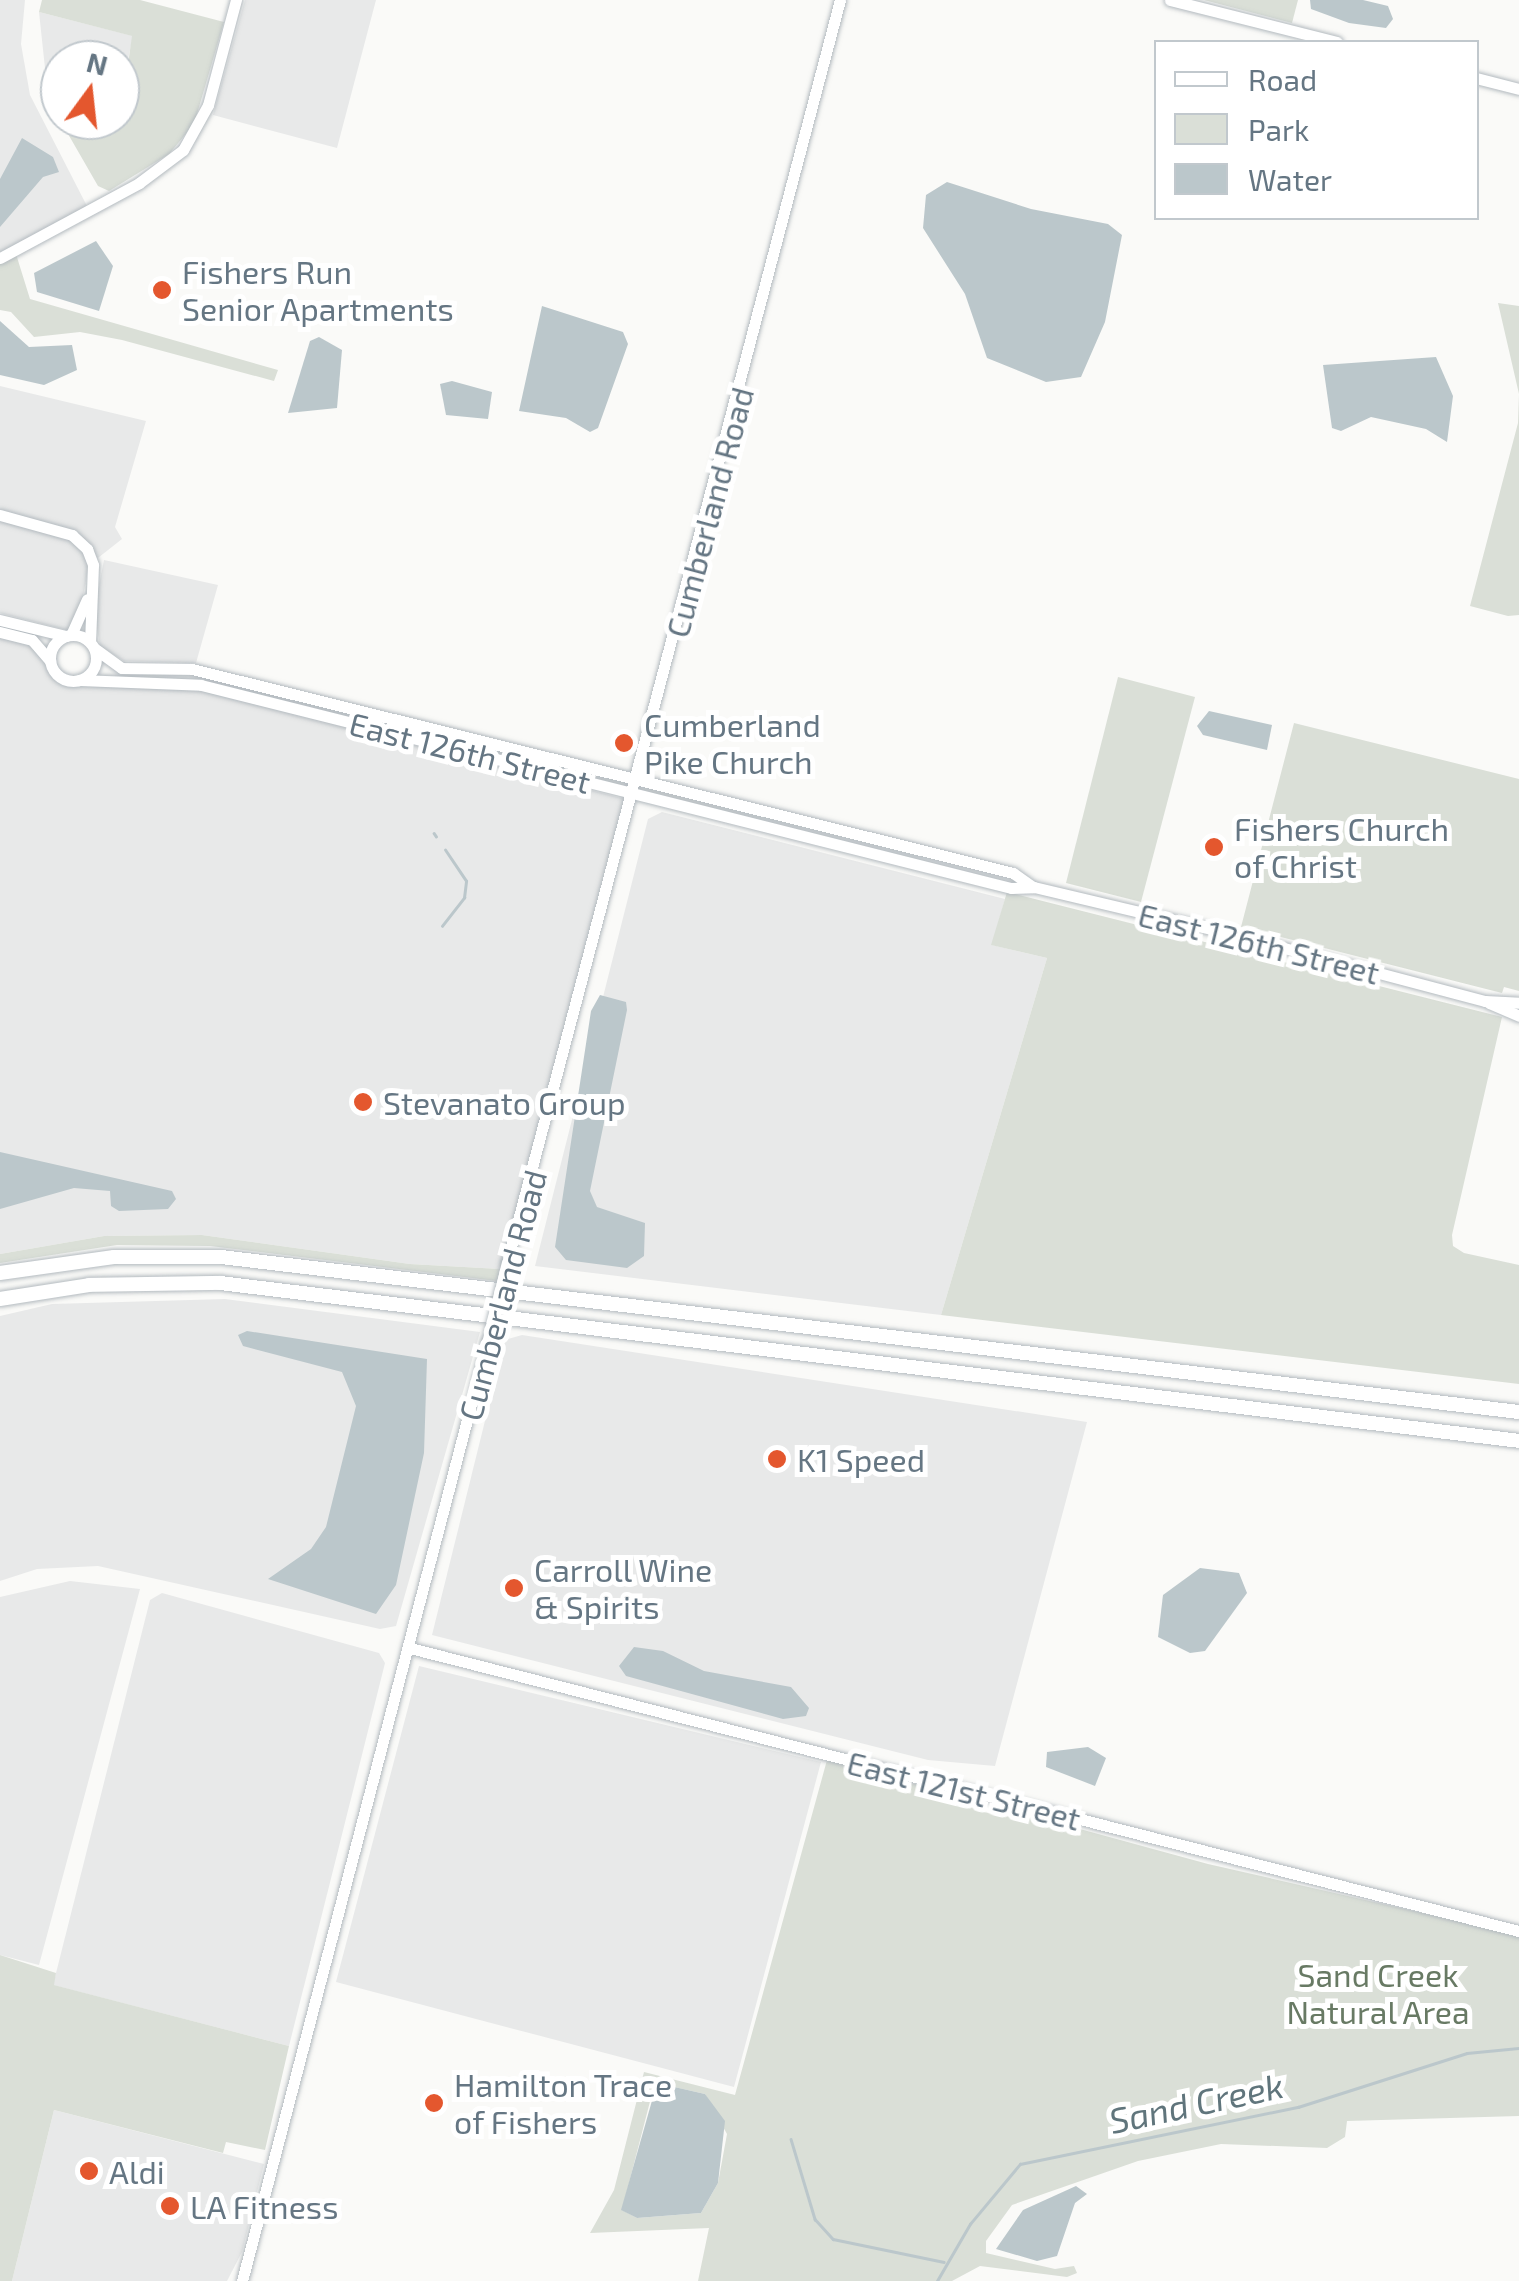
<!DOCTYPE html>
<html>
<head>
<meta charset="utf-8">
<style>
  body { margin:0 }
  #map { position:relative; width:1519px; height:2281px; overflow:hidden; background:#fafaf8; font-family:"Exo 2",sans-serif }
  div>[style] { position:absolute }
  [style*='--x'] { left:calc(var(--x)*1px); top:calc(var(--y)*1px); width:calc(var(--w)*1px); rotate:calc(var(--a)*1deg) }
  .built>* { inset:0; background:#e8e9e9 }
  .green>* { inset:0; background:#dadfd7 }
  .water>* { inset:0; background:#bbc7cb }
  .stream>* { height:2.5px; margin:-1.25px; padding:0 1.25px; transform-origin:1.25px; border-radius:1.25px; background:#bbc7cb }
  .roads { filter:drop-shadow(0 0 2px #b3babf) drop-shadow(0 0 2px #b3babf) }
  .secondary>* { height:11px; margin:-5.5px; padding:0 5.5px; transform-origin:5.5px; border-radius:5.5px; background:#fff }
  .secondary>.ring { margin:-5.5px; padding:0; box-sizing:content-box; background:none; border:11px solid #fff; border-radius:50% }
  .highway>* { height:14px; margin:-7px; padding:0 7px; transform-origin:7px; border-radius:7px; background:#fff }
  .bridges { filter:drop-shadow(0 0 2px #b3babf) drop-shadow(0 0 2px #b3babf) }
  .secondary-bridge>* { height:11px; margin:-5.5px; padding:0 5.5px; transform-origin:5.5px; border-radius:5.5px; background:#fff }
  .dots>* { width:28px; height:28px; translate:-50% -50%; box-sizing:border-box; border:5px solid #fff; border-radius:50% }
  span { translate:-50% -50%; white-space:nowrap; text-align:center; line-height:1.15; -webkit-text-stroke:10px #fff; paint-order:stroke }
  .poi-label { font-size:32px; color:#657683 }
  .left { translate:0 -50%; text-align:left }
  .street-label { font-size:32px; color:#657683 }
  .park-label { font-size:32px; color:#687a64 }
  .water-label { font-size:35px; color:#60757c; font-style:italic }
  .legend { position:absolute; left:1154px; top:40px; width:325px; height:180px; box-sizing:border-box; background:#fff; border:2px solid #c1c8cd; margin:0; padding:12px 18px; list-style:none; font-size:30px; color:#657683 }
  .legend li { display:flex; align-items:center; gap:20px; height:50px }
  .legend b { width:50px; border:2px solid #c1c8cd }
  .north { position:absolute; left:40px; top:40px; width:100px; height:100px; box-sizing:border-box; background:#fff; border:2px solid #c1c8cd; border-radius:50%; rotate:15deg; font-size:28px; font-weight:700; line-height:40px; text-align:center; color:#657683 }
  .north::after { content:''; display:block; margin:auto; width:35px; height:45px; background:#e4572e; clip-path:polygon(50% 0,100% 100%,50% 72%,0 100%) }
</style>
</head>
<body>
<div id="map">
  <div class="built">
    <div style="clip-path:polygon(0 0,25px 0,21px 44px,30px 95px,89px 210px,0 259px)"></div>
    <div style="clip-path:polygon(245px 0,376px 0,337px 148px,213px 115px)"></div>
    <div style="clip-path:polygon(39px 12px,133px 36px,120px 97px,120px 60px,60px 60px,60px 89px,47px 87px)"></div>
    <div style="clip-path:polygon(0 386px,146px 421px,115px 527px,122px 539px,89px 565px,79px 617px,67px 630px,0 613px)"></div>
    <div style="clip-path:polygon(104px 560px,218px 585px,196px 663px,124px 661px,100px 646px,94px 610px)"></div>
    <div style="clip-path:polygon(0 636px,31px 645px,65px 684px,197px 688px,625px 799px,500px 1269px,410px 1264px,202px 1235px,104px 1236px,0 1254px)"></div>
    <div style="clip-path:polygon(662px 812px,1005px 899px,992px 945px,1047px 958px,941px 1315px,535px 1266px,648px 819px)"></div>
    <div style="clip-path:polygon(225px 1299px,480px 1332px,396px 1626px,380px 1629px,98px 1566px,37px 1569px,0 1581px,0 1316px,52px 1304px)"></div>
    <div style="clip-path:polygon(522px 1335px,1087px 1422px,995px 1766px,928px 1760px,432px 1635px,505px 1340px)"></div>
    <div style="clip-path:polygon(70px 1581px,140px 1589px,39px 1965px,0 1955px,0 1597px)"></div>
    <div style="clip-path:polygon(162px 1593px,379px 1653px,385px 1663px,289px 2046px,53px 1985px,150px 1600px)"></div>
    <div style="clip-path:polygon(419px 1666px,821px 1762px,734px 2087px,336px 1982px)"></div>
    <div style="clip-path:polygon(54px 2110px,264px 2164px,242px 2252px,227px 2281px,12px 2281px)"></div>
  </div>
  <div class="green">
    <div style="clip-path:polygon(42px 0,140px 0,224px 22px,194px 124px,169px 154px,109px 191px,98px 186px,60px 120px,120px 120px,132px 36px,39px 12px)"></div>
    <div style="clip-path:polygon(1204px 0,1298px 0,1292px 23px)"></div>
    <div style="clip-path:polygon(16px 254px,30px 299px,278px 370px,274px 381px,122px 340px,80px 332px,34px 337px,11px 312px,0 310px,0 264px)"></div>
    <div style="clip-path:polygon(1498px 303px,1519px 306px,1519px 615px,1508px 616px,1470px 606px,1518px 423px,1519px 394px)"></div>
    <div style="clip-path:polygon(1118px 677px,1195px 697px,1141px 902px,1066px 883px)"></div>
    <div style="clip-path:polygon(1294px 723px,1519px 779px,1519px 991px,1504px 987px,1502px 993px,1241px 927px)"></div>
    <div style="clip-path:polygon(1007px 892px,1502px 1017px,1452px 1235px,1453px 1246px,1464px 1253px,1519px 1265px,1519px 1384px,941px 1315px,1047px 958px,991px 945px)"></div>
    <div style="clip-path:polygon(202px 1235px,410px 1264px,500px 1269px,497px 1281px,210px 1246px,117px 1245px,0 1263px,0 1254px,104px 1236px)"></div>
    <div style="clip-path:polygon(evenodd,827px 1760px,1208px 1864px,1519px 1935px,1519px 2116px,1347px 2121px,1345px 2137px,1327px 2148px,1221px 2144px,1138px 2161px,1012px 2205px,986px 2241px,986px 2253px,1055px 2269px,1074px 2266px,1077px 2273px,1067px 2277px,980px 2266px,952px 2281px,698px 2281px,709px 2228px,590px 2233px,614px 2190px,644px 2072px,735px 2095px,827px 1760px,661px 2084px,705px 2094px,727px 2134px,718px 2183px,701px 2213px,637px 2218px,622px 2210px,654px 2086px,661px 2084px)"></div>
    <div style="clip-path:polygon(0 1955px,56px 1973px,54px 1985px,289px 2046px,265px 2150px,226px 2142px,223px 2153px,54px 2110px,12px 2281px,0 2281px)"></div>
  </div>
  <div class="water">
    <div style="clip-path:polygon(1310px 0,1363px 0,1388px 6px,1393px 19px,1386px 28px,1349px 23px,1311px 9px)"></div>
    <div style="clip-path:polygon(22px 138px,53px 157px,59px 172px,43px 177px,0 227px,0 179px)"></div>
    <div style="clip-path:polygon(947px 182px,1031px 209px,1108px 224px,1122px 235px,1105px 322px,1081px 377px,1046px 382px,987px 358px,965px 294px,923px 228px,926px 195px)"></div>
    <div style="clip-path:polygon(96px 241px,113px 266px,99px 311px,37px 292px,34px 273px)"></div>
    <div style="clip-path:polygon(542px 306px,623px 332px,628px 344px,598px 428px,590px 432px,566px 418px,519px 411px)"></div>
    <div style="clip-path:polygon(0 321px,29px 347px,72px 345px,77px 370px,44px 385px,0 375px)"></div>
    <div style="clip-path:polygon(319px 337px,342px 350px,337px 408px,288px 413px,310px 341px)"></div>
    <div style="clip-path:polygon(1436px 357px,1453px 396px,1447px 442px,1426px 429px,1371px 417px,1341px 431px,1332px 428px,1323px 365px)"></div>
    <div style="clip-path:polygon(452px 381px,492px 392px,488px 419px,446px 415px,440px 384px)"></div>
    <div style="clip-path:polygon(1209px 711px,1272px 725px,1267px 750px,1203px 735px,1197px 726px)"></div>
    <div style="clip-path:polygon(600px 995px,626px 1002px,627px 1010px,590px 1191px,597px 1207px,645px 1223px,644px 1256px,627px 1268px,566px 1260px,555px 1247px,591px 1011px)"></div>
    <div style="clip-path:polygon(0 1152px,172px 1191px,176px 1199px,168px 1209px,119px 1211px,111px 1206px,110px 1191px,74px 1188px,0 1209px)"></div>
    <div style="clip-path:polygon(247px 1331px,427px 1359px,424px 1453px,396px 1585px,376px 1614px,268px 1579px,311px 1549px,326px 1527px,356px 1406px,342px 1372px,243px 1346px,238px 1335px)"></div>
    <div style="clip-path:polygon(1200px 1568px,1239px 1573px,1247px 1593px,1205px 1651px,1190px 1653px,1158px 1637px,1163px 1595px)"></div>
    <div style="clip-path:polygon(634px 1647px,663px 1651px,704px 1671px,791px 1687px,809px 1708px,806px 1716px,783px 1719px,626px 1676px,619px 1666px)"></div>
    <div style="clip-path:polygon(1088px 1747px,1106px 1758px,1095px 1786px,1046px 1767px,1047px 1752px)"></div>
    <div style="clip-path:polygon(657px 2083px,705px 2094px,725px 2121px,718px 2183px,701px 2213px,637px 2218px,621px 2210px)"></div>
    <div style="clip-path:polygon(1076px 2186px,1087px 2194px,1075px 2203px,1057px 2256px,1037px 2261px,996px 2249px,1023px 2210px)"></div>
  </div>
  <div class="stream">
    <div style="--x:434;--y:833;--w:4;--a:56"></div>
    <div style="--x:442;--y:926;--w:36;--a:-52"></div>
    <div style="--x:464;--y:898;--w:17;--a:-83"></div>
    <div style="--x:466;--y:881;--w:37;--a:-124"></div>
    <div style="--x:791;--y:2139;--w:84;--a:73.3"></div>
    <div style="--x:815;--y:2219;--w:27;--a:48"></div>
    <div style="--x:833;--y:2239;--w:113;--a:11.7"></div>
    <div style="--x:937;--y:2281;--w:66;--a:-59.9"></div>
    <div style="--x:970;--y:2224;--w:78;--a:-50.2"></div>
    <div style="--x:1020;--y:2164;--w:284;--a:-11.6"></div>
    <div style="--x:1298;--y:2107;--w:177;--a:-17.7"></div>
    <div style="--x:1467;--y:2053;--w:52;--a:-5.5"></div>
  </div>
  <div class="roads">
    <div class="secondary">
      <div style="--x:1170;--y:0;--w:172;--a:14.1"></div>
      <div style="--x:1476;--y:78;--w:44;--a:14.3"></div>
      <div style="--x:0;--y:258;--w:158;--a:-28.3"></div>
      <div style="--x:139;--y:183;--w:55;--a:-36.9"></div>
      <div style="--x:183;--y:150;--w:51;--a:-60.9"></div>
      <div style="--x:208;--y:105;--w:109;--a:-75.1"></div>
      <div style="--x:0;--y:515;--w:75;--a:15.5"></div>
      <div style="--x:72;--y:535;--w:21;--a:43"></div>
      <div style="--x:87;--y:549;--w:17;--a:69"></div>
      <div style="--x:93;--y:565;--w:77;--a:92.2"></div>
      <div style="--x:0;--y:620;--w:68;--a:13.6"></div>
      <div style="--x:0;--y:632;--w:33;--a:14"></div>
      <div style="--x:32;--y:640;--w:28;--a:49"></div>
      <div style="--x:71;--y:635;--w:39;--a:-66"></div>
      <div class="ring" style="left:50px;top:635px;width:35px;height:35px"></div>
      <div style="--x:94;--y:648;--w:34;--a:36"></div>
      <div style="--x:122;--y:668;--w:70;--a:0.8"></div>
      <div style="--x:192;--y:669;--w:846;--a:13.95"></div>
      <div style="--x:1013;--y:873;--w:24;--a:35"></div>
      <div style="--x:79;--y:680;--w:122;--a:2.3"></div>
      <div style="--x:201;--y:685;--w:835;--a:14.07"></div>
      <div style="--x:1011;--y:888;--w:23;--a:-2"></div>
      <div style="--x:1034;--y:887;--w:187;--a:13.3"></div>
      <div style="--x:1216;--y:930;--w:278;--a:14.8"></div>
      <div style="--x:1485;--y:1001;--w:34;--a:3"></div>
      <div style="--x:1489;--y:1003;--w:33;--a:23"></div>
      <div style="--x:507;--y:1262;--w:1305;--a:-75.22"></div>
      <div style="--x:410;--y:1648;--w:1145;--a:14.32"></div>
      <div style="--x:242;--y:2281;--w:969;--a:-75.36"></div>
    </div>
    <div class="highway">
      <div style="--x:0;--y:1273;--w:115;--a:-8"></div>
      <div style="--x:114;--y:1257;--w:107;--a:0"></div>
      <div style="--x:221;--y:1257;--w:1307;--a:6.81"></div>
      <div style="--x:0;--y:1299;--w:90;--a:-8.9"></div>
      <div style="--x:89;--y:1285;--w:131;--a:-0.9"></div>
      <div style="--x:220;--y:1283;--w:1309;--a:6.93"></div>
    </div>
  </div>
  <div class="bridges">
    <div class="secondary-bridge">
      <div style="--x:487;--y:1343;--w:83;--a:-76.1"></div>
    </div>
  </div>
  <div class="dots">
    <div style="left:162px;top:290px;background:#e4572e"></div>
    <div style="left:624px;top:743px;background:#e4572e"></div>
    <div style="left:1214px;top:847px;background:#e4572e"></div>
    <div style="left:363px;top:1102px;background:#e4572e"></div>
    <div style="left:777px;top:1459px;background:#e4572e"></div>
    <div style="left:514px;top:1588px;background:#e4572e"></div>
    <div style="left:434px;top:2103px;background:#e4572e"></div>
    <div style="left:89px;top:2171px;background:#e4572e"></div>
    <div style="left:170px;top:2206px;background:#e4572e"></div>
  </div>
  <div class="poi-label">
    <span class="left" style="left:182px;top:290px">Fishers Run<br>Senior Apartments</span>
    <span class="left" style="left:644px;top:743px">Cumberland<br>Pike Church</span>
    <span class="left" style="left:1234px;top:847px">Fishers Church<br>of Christ</span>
    <span class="left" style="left:383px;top:1102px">Stevanato Group</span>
    <span class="left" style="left:797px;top:1459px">K1 Speed</span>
    <span class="left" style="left:534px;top:1588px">Carroll Wine<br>&amp; Spirits</span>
    <span class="left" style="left:454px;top:2103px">Hamilton Trace<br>of Fishers</span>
    <span class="left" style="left:109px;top:2171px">Aldi</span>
    <span class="left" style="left:190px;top:2206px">LA Fitness</span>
  </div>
  <div class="street-label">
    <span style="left:709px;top:512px;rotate:-75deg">Cumberland Road</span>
    <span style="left:470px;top:752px;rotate:14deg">East 126th Street</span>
    <span style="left:1259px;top:943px;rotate:14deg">East 126th Street</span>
    <span style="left:502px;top:1295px;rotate:-75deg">Cumberland Road</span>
    <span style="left:964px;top:1790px;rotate:14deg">East 121st Street</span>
  </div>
  <div class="park-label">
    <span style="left:1378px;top:1993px">Sand Creek<br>Natural Area</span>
  </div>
  <div class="water-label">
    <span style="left:1196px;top:2102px;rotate:-12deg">Sand Creek</span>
  </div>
  <ul class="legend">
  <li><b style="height:12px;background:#fff"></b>Road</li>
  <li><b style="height:28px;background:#dadfd7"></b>Park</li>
  <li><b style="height:28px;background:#bbc7cb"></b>Water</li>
  </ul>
  <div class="north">N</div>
</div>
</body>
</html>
